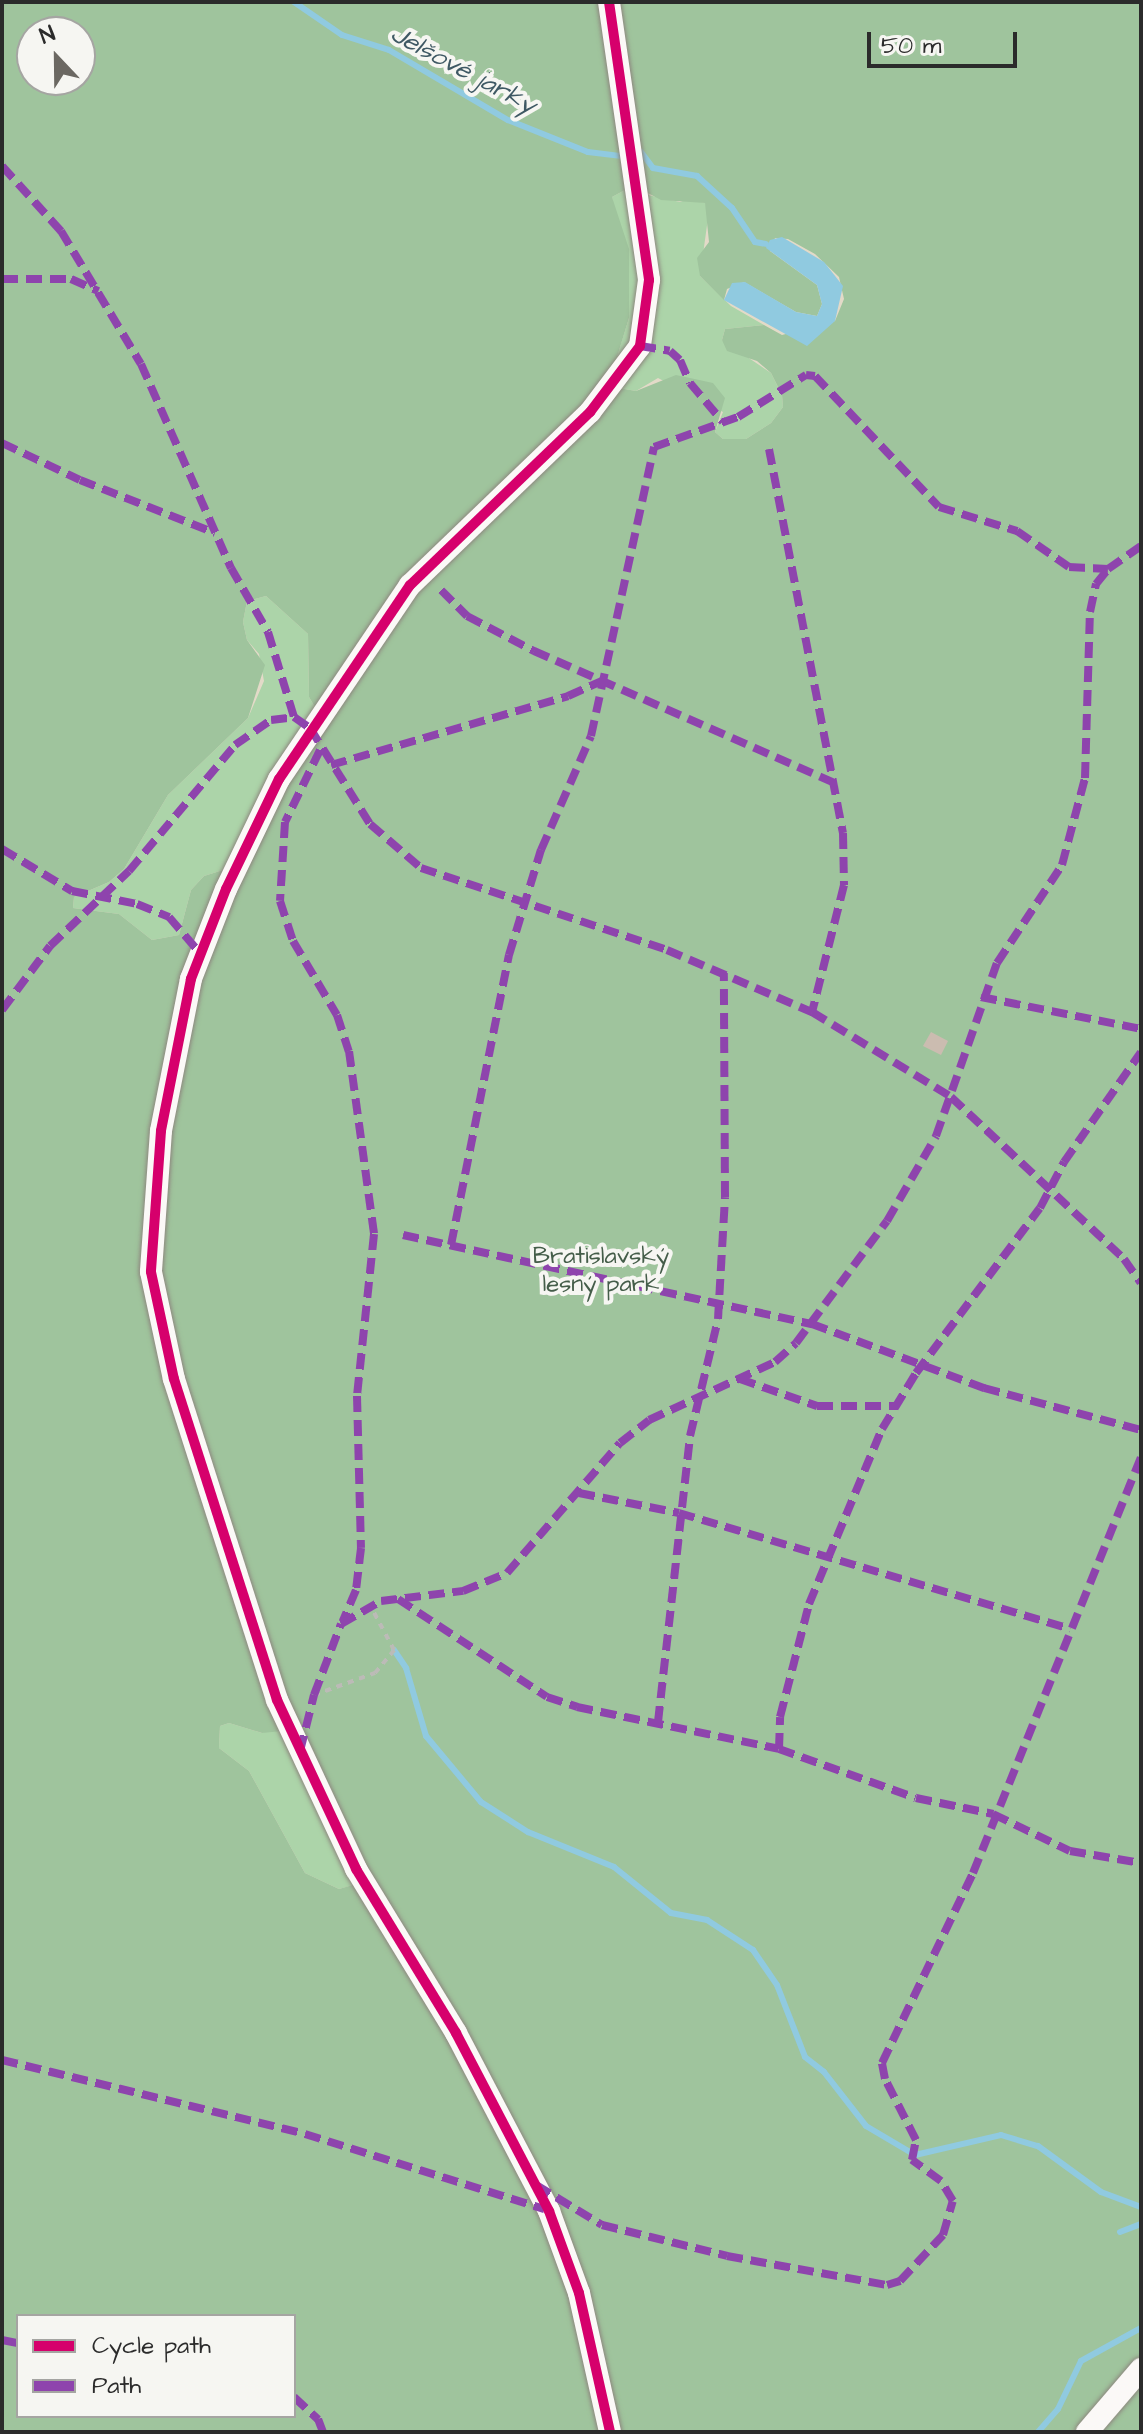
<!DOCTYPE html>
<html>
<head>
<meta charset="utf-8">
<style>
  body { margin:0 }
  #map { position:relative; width:1143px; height:2434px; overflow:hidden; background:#e3dac8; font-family:"Architects Daughter",sans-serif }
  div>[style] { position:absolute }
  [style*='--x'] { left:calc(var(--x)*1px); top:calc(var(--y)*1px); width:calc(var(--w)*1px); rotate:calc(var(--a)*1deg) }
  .green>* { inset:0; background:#acd4a9 }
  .forest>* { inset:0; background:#9fc49d }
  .water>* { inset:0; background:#90cae0 }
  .stream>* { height:6px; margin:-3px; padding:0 3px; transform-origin:3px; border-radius:3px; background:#90cae0 }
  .building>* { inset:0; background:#cbbcb0 }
  .path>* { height:4px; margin-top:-2px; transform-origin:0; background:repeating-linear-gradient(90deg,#bcbbb7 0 6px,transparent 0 12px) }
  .roads { filter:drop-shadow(0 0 2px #8d887f) drop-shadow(0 0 2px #8d887f) }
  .minor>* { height:22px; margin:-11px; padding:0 11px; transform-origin:11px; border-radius:11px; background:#fbf9f7 }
  .quiet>* { height:8px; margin-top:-4px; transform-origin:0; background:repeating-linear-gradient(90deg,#8e44ad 0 16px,transparent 0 24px) }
  .cycleway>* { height:10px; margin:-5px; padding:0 5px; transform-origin:5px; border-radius:5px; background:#d6006c }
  span { translate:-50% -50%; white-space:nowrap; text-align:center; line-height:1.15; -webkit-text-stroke:8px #f6f6f2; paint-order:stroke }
  .park-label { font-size:24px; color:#445d49 }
  .water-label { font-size:26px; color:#3f5964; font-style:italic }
  .frame { position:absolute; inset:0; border:4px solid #2b2b2b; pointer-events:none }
  .legend { position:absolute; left:16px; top:2314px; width:280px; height:104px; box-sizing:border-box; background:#f6f6f2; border:2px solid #a5a5a2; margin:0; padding:10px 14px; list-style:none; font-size:24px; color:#2b2b2b }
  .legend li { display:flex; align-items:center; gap:16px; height:40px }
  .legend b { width:40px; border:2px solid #a5a5a2 }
  .north { position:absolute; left:16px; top:16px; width:80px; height:80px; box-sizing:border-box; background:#f6f6f2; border:2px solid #a5a5a2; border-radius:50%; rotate:338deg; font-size:22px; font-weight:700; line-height:32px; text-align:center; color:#2b2b2b }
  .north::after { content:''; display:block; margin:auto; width:28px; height:36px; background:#6b6862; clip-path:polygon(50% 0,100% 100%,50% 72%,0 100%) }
  .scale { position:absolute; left:867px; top:32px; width:150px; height:36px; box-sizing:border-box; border:4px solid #2b2b2b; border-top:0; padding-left:10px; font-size:24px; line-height:28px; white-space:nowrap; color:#2b2b2b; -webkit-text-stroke:6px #f6f6f2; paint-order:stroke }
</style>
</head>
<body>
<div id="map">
  <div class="green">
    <div style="clip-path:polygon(625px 190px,680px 202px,689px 199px,705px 203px,709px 211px,700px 276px,731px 306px,764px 325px,725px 329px,722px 340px,771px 373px,782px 395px,783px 407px,771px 423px,746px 439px,723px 439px,715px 432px,723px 412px,658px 378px,636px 391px,619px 388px,613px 369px,629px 318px,612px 197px)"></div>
    <div style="clip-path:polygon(266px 596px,308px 634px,309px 697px,322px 719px,223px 870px,204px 876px,191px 890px,179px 935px,152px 940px,119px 914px,73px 908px,74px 897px,109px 882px,124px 869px,168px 795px,248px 718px,264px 681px,259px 654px,247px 640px,243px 622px,247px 601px)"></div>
    <div style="clip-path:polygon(298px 1718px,360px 1859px,357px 1884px,339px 1889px,305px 1873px,249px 1771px,219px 1748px,220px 1726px,229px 1723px,262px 1733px)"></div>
  </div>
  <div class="forest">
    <div style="clip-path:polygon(evenodd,2px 2px,1141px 2px,1141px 2432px,2px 2432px,2px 2px,32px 32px,80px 32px,80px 80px,32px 80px,32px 32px,2px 2px,625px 190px,644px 191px,661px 200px,705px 203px,709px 242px,697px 258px,700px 276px,724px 300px,727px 289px,744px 282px,796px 312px,817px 316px,822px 304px,817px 285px,770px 251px,775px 238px,788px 239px,815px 254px,839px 277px,844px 299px,835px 321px,782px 335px,764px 325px,725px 329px,722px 340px,727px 351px,757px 361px,771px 373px,782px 395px,783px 407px,771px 423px,746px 439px,723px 439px,715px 432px,725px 398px,713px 383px,676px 375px,636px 391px,619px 388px,613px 370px,629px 318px,629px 249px,612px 197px,625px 190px,2px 2px,266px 596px,308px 634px,309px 697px,322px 719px,223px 870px,204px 876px,191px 890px,179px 935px,152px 940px,119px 914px,73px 908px,74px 897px,109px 882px,124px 869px,168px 795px,248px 718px,265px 665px,247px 640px,243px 622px,247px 601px,266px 596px,2px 2px,298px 1719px,360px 1859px,356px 1884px,339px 1889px,305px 1873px,249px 1771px,219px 1748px,220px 1726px,229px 1723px,262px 1733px,282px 1731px,298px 1719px,2px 2px,18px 2316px,294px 2316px,294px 2416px,18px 2416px,18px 2316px)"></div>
  </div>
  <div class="water">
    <div style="clip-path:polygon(782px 237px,824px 262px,843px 286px,835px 321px,807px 346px,724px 300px,732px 283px,745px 282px,796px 312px,817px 316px,822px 304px,817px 285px,766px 248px,770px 240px)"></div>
  </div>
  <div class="stream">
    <div style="--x:294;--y:2;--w:58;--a:34.5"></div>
    <div style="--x:342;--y:35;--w:49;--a:17.7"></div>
    <div style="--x:389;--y:50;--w:138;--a:30.5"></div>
    <div style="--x:508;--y:120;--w:86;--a:21.8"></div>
    <div style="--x:588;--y:152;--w:34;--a:7"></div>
    <div style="--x:641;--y:152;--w:20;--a:53"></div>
    <div style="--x:653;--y:168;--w:45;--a:10.3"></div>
    <div style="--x:697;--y:176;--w:47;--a:42.4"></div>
    <div style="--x:732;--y:208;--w:41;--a:55.9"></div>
    <div style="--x:755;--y:242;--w:11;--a:10"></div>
    <div style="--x:394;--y:1650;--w:22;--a:56"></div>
    <div style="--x:406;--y:1668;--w:71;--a:73.6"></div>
    <div style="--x:426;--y:1736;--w:86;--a:50.2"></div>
    <div style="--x:481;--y:1802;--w:56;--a:32.6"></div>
    <div style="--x:528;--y:1832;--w:93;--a:22.1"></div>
    <div style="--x:614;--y:1867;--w:73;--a:38.9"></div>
    <div style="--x:671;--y:1913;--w:37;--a:11"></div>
    <div style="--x:707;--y:1920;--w:55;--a:33.1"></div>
    <div style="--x:753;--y:1950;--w:42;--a:55.6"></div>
    <div style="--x:777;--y:1985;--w:77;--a:68.7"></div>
    <div style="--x:805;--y:2057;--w:24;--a:38"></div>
    <div style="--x:824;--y:2072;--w:68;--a:52.1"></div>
    <div style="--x:866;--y:2126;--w:57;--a:30.6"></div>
    <div style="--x:915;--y:2155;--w:88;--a:-13.1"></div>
    <div style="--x:1001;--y:2135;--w:39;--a:17"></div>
    <div style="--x:1038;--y:2146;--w:78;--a:36.1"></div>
    <div style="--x:1101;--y:2192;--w:43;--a:20.6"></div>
    <div style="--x:1120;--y:2232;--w:22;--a:-21"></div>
    <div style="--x:1038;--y:2432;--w:30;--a:-49"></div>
    <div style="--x:1058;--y:2409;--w:53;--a:-64.4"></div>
    <div style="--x:1081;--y:2361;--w:68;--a:-28.8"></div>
  </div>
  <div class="building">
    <div style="clip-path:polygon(931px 1032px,948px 1041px,941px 1055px,923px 1046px)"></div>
  </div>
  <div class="path">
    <div style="--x:314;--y:1695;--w:65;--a:-19.8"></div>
    <div style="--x:375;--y:1673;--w:30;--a:-50"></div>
    <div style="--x:394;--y:1650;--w:51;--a:-118.1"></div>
  </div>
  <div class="roads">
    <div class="minor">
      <div style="--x:609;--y:2;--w:281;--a:81.8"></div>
      <div style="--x:649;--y:280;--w:67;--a:97.8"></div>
      <div style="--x:640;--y:346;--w:83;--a:127.1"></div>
      <div style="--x:590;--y:412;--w:250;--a:136.1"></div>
      <div style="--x:410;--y:585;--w:234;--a:124"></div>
      <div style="--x:279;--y:779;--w:122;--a:115.7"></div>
      <div style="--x:226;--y:889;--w:97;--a:111.3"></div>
      <div style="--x:191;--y:979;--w:155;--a:101.2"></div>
      <div style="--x:161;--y:1131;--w:141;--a:94.1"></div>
      <div style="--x:151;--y:1272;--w:109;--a:77.9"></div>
      <div style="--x:174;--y:1379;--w:337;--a:72.2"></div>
      <div style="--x:277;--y:1700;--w:187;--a:64.9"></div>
      <div style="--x:356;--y:1869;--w:192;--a:58.6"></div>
      <div style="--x:456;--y:2033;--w:201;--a:62.4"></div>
      <div style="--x:549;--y:2211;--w:87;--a:69.9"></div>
      <div style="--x:579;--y:2293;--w:142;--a:77.4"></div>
      <div style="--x:1087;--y:2432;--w:83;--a:-49.4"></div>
    </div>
  </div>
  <div class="quiet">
    <div style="--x:2;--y:166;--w:88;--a:47.8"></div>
    <div style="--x:61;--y:231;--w:155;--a:59"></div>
    <div style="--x:141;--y:364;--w:223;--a:66.2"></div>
    <div style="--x:231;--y:568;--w:74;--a:60"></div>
    <div style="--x:268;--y:632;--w:89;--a:73"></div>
    <div style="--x:2;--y:279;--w:69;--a:0"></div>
    <div style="--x:71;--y:279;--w:30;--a:24"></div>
    <div style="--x:640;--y:346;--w:30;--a:9"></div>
    <div style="--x:670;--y:351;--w:13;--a:42"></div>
    <div style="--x:680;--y:360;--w:25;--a:67"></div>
    <div style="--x:690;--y:383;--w:51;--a:49.8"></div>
    <div style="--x:2;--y:443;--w:86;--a:25.4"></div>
    <div style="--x:80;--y:480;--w:145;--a:21.4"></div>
    <div style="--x:769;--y:449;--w:391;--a:79.1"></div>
    <div style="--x:843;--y:833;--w:52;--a:88.9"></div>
    <div style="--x:844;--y:885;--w:131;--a:104.1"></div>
    <div style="--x:441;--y:590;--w:37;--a:45"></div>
    <div style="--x:467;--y:616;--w:76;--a:27.6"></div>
    <div style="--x:534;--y:651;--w:328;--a:23.7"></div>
    <div style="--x:320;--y:750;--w:80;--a:115.9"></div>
    <div style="--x:285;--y:822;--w:79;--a:93.6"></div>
    <div style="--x:280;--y:901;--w:42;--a:72"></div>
    <div style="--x:293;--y:941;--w:86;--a:59.3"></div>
    <div style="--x:337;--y:1015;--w:38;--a:72"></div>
    <div style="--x:349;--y:1051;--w:185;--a:82.2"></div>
    <div style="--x:374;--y:1234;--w:163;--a:96"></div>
    <div style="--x:357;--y:1396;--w:152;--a:88.5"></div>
    <div style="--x:361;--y:1548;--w:42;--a:96.8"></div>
    <div style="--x:356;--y:1590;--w:34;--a:113"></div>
    <div style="--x:331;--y:765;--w:247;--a:-16.2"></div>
    <div style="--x:568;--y:696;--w:39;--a:-24"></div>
    <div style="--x:2;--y:849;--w:82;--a:31"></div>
    <div style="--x:72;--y:891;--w:66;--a:11.3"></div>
    <div style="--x:137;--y:904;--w:35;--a:22"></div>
    <div style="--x:169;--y:917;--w:46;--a:49.4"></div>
    <div style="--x:981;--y:997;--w:163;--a:11.3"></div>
    <div style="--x:2;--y:1010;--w:80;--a:-53.1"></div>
    <div style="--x:50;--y:946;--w:109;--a:-43.5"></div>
    <div style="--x:129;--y:871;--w:165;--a:-49.9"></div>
    <div style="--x:235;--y:745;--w:44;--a:-34.8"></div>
    <div style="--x:271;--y:720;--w:23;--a:-7"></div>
    <div style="--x:294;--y:717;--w:19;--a:35"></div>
    <div style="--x:310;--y:728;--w:113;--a:58"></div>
    <div style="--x:370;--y:824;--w:67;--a:40.8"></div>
    <div style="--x:421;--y:868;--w:259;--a:18.4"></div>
    <div style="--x:667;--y:950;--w:158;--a:23.2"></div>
    <div style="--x:812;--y:1012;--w:163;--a:31.4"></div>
    <div style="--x:951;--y:1097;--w:237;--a:43.1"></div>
    <div style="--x:1124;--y:1259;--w:29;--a:55"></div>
    <div style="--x:403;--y:1235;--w:419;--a:12.3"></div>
    <div style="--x:812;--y:1324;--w:184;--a:20.4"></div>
    <div style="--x:984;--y:1388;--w:163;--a:15"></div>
    <div style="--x:451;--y:1245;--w:296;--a:-78.7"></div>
    <div style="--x:509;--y:955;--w:110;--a:-73.1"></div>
    <div style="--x:541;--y:850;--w:124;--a:-66.3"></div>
    <div style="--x:591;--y:736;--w:296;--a:-77.7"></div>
    <div style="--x:654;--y:447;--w:89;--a:-19.7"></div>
    <div style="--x:738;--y:417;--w:80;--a:-31.7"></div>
    <div style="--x:806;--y:375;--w:9;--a:6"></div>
    <div style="--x:815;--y:376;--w:180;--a:46.6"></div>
    <div style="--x:939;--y:507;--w:82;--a:17.1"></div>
    <div style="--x:1017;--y:531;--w:63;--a:34.7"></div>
    <div style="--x:1069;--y:567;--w:39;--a:3"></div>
    <div style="--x:740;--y:1379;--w:82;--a:19.3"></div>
    <div style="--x:817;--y:1406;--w:79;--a:0"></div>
    <div style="--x:579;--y:1493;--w:102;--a:11.3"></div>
    <div style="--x:679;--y:1513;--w:408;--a:16.5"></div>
    <div style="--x:398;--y:1599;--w:178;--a:33.3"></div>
    <div style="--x:547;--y:1697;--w:32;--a:18"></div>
    <div style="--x:577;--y:1707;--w:206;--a:11.7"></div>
    <div style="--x:779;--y:1749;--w:145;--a:19.7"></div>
    <div style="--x:916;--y:1798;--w:79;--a:11.7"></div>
    <div style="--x:993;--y:1814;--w:85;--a:25.7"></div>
    <div style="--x:1070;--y:1851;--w:72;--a:9.6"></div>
    <div style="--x:658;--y:1722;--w:288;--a:-83.6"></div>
    <div style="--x:690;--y:1436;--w:120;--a:-76.5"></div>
    <div style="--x:718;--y:1319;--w:122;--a:-86.7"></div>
    <div style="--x:725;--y:1197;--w:224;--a:-90.3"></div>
    <div style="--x:779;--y:1749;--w:32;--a:-88"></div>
    <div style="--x:780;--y:1717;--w:117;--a:-75.6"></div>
    <div style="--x:809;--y:1604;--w:190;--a:-67.4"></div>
    <div style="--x:882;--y:1429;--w:66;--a:-58.7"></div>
    <div style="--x:916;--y:1373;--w:206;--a:-53.1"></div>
    <div style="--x:1040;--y:1208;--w:52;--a:-62.4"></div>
    <div style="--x:1064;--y:1162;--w:134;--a:-55"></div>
    <div style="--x:300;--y:1751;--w:58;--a:-76"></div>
    <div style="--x:314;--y:1695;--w:76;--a:-69.2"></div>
    <div style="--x:341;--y:1624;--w:46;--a:-29.9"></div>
    <div style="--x:381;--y:1601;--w:83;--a:-7"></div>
    <div style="--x:463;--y:1591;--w:48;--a:-22.2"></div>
    <div style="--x:507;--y:1573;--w:172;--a:-49"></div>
    <div style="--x:620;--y:1443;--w:37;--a:-38"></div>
    <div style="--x:649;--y:1420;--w:139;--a:-24.7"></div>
    <div style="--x:775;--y:1362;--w:28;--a:-42"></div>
    <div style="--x:796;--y:1343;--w:152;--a:-53.3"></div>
    <div style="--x:887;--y:1221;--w:98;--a:-60"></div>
    <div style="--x:936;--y:1136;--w:183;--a:-70.6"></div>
    <div style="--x:997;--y:963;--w:118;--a:-56.4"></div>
    <div style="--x:1062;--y:865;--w:90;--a:-75.2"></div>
    <div style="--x:1085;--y:778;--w:166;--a:-88.3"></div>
    <div style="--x:1090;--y:612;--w:29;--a:-78"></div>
    <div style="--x:1096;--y:584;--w:19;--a:-51"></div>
    <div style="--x:1108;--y:569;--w:40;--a:-34.9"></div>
    <div style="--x:2;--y:2060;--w:312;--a:13.7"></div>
    <div style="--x:305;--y:2134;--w:251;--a:17.4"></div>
    <div style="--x:536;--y:2185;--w:77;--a:31.2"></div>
    <div style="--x:602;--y:2225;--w:129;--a:13.9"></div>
    <div style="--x:727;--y:2256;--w:163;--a:10.3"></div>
    <div style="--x:887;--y:2285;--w:14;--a:-17"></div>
    <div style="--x:900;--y:2281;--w:63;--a:-46.9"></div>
    <div style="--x:943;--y:2235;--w:35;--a:-74"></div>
    <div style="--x:953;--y:2201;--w:23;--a:-121"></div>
    <div style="--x:941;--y:2181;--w:36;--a:-144"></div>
    <div style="--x:912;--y:2160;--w:20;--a:-79"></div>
    <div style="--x:916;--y:2140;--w:68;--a:-116.9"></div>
    <div style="--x:885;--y:2079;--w:16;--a:-101"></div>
    <div style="--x:882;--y:2063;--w:211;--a:-64.4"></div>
    <div style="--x:973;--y:1873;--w:449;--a:-68"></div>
    <div style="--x:2;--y:2340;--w:16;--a:11"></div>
    <div style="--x:294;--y:2397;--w:33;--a:43"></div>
    <div style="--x:318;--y:2419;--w:14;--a:69"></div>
  </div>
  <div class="cycleway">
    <div style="--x:609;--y:2;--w:281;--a:81.8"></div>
    <div style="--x:649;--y:280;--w:67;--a:97.8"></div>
    <div style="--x:640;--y:346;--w:83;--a:127.1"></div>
    <div style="--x:590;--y:412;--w:250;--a:136.1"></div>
    <div style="--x:410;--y:585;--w:234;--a:124"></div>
    <div style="--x:279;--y:779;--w:122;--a:115.7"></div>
    <div style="--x:226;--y:889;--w:97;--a:111.3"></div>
    <div style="--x:191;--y:979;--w:155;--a:101.2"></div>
    <div style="--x:161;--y:1131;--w:141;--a:94.1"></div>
    <div style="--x:151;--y:1272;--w:109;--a:77.9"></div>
    <div style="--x:174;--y:1379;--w:337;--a:72.2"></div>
    <div style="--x:277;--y:1700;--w:187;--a:64.9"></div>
    <div style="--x:356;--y:1869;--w:192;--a:58.6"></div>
    <div style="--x:456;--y:2033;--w:201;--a:62.4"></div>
    <div style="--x:549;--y:2211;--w:87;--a:69.9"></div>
    <div style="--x:579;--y:2293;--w:142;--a:77.4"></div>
  </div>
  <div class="park-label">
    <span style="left:601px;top:1271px">Bratislavský<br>lesný park</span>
  </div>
  <div class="water-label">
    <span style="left:463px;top:70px;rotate:28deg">Jelšové jarky</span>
  </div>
  <div class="frame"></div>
  <ul class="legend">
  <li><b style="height:10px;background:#d6006c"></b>Cycle path</li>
  <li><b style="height:10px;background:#8e44ad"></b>Path</li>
  </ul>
  <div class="north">N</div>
  <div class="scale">50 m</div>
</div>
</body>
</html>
